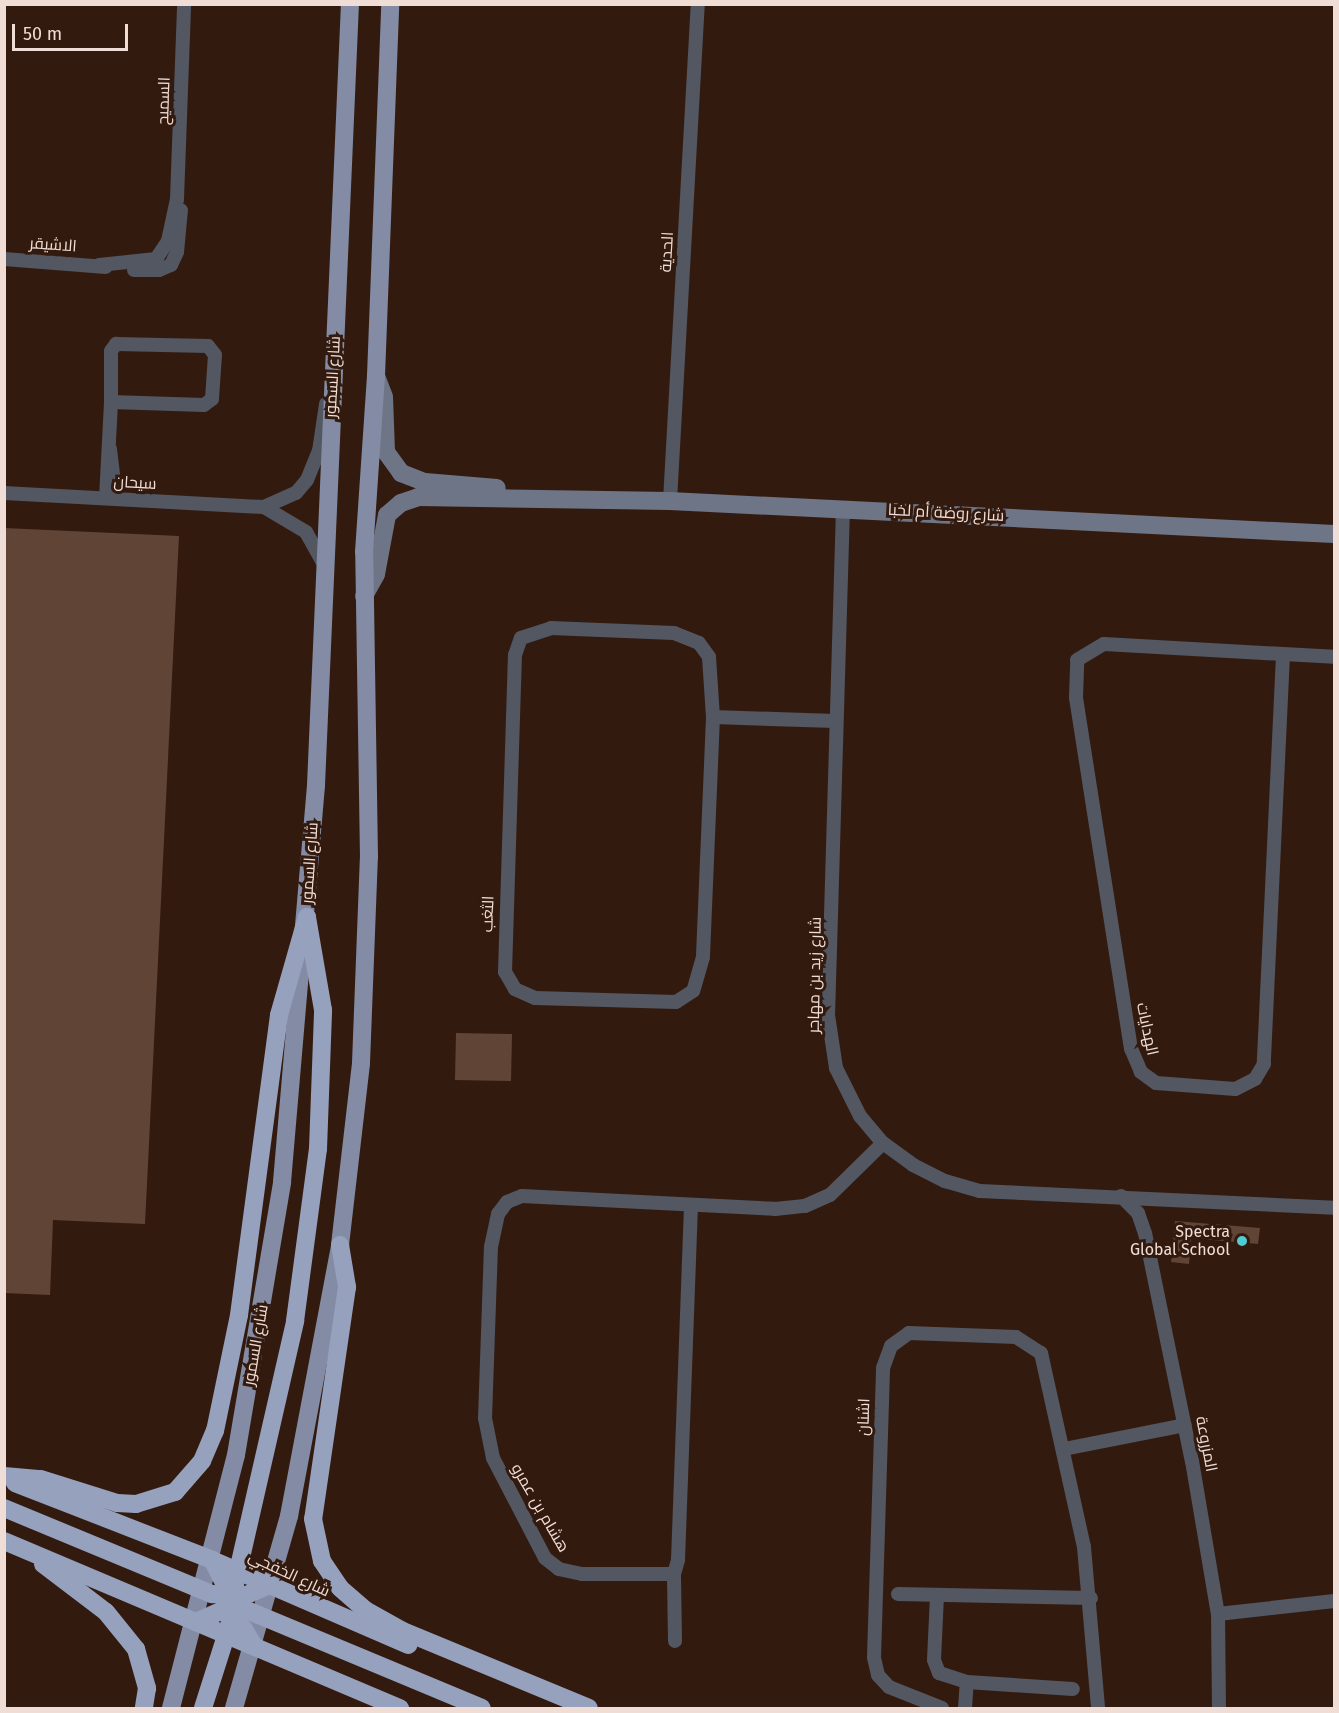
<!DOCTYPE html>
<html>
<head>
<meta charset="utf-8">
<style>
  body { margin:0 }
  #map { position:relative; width:1339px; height:1713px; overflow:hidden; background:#331a0f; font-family:"Fira Sans",Cairo,sans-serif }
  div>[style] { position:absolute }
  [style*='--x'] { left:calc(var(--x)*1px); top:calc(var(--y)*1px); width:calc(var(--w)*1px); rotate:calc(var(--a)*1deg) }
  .building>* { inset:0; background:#604536 }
  .street>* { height:14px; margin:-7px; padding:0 7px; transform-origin:7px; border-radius:7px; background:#525762 }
  .secondary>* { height:18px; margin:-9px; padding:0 9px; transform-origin:9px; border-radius:9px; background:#6e7587 }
  .primary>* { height:18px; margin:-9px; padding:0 9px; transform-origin:9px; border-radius:9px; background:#838ca4 }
  .highway>* { height:18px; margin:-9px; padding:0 9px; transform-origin:9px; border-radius:9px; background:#96a1be }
  .dots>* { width:16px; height:16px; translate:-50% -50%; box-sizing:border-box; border:3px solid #331a0f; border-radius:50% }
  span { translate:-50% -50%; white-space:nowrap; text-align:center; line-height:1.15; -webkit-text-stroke:6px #331a0f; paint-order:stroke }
  .street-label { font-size:16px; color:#f0ded6 }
  .poi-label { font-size:16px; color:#f0ded6 }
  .right { translate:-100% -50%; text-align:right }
  .frame { position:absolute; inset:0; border:6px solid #f0ded6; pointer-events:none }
  .scale { position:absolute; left:12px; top:24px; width:116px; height:27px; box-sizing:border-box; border:3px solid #f0ded6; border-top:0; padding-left:8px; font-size:18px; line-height:21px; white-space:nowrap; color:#f0ded6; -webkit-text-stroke:4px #331a0f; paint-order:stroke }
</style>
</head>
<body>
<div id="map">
  <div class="building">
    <div style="clip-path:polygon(4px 528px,179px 536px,145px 1224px,53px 1220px,50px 1295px,4px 1293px)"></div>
    <div style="clip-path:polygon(456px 1033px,512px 1034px,511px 1081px,455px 1080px)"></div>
    <div style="clip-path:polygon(1175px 1221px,1260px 1228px,1258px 1244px,1191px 1238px,1189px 1264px,1171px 1262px)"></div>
  </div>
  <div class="street">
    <div style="--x:4;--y:259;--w:102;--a:4.5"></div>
    <div style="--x:99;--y:265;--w:57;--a:-6"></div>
    <div style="--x:156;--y:259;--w:22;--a:-56"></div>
    <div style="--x:168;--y:241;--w:43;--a:-77.9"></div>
    <div style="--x:177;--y:199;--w:195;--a:-87.9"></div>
    <div style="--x:134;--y:270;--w:25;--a:0"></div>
    <div style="--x:159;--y:270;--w:13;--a:-23"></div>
    <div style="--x:171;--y:265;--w:14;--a:-65"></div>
    <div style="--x:177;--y:252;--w:42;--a:-84.6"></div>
    <div style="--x:116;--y:344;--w:92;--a:1.2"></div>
    <div style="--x:208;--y:346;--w:11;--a:52"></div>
    <div style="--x:215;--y:355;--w:44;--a:93.9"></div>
    <div style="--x:212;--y:399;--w:10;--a:143"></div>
    <div style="--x:204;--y:405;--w:93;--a:-178.2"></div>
    <div style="--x:111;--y:402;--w:51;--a:-90"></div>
    <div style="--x:111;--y:351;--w:9;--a:-54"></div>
    <div style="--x:110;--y:449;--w:50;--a:83.2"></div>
    <div style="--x:4;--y:493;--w:260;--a:3.1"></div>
    <div style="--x:264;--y:507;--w:49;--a:30.8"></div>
    <div style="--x:306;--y:532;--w:37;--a:61"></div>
    <div style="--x:106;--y:498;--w:96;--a:-87"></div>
    <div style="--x:670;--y:501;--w:498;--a:-86.8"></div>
    <div style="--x:264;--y:507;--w:35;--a:-24"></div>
    <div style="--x:296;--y:493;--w:17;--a:-50"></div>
    <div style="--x:307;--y:480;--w:31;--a:-68"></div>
    <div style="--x:319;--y:451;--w:48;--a:-81.5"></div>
    <div style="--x:843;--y:508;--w:507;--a:91.69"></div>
    <div style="--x:828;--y:1015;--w:54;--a:81.4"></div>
    <div style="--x:836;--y:1068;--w:54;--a:63.4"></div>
    <div style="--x:860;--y:1116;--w:35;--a:50"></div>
    <div style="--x:883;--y:1143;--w:37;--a:36"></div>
    <div style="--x:913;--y:1165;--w:36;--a:27"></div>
    <div style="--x:945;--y:1181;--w:36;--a:16"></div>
    <div style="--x:980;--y:1191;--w:354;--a:2.7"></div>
    <div style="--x:551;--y:628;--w:123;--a:2.3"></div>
    <div style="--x:674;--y:633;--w:27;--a:22"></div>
    <div style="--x:699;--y:643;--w:17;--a:54"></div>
    <div style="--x:709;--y:657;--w:60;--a:86.2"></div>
    <div style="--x:713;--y:717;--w:240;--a:92.4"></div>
    <div style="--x:703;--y:957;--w:35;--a:106"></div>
    <div style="--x:693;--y:991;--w:20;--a:147"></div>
    <div style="--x:676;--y:1002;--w:141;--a:-178.4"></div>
    <div style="--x:535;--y:998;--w:22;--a:-156"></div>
    <div style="--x:515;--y:989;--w:20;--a:-120"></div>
    <div style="--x:505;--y:972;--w:317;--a:-88.2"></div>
    <div style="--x:515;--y:655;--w:18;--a:-71"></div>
    <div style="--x:521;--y:638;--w:32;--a:-18"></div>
    <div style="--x:1283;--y:655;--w:409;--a:92.7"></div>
    <div style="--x:1264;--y:1064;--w:17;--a:121"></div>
    <div style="--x:1255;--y:1079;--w:22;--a:153"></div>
    <div style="--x:1235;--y:1089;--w:79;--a:-175.7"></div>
    <div style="--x:1156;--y:1083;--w:19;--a:-144"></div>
    <div style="--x:1141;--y:1072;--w:25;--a:-113"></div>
    <div style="--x:1131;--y:1049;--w:356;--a:-98.9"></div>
    <div style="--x:1076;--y:697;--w:37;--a:-88"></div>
    <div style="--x:1077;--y:660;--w:31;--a:-31"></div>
    <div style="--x:1104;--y:644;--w:230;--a:3.2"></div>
    <div style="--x:713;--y:717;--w:122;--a:1.9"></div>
    <div style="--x:1121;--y:1196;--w:24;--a:45"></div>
    <div style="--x:1138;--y:1213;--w:21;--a:71"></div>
    <div style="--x:1145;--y:1233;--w:233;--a:78.4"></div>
    <div style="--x:1192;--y:1461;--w:155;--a:80.4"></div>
    <div style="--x:1218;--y:1614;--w:94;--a:89.4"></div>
    <div style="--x:1064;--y:1449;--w:123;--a:-11.2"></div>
    <div style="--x:674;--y:1574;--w:92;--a:180"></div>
    <div style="--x:582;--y:1574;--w:24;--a:-168"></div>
    <div style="--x:559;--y:1569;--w:18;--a:-142"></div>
    <div style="--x:545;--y:1558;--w:113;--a:-117.5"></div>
    <div style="--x:493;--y:1458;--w:41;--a:-101.3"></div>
    <div style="--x:485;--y:1418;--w:171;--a:-88"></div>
    <div style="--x:491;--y:1247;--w:34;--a:-78"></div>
    <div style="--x:498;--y:1214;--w:15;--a:-53"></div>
    <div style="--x:507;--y:1202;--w:16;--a:-22"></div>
    <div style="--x:522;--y:1196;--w:253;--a:2.9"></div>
    <div style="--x:775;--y:1209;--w:30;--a:-6"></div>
    <div style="--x:805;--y:1206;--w:27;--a:-24"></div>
    <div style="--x:830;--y:1195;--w:74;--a:-44.5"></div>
    <div style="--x:898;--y:1594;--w:193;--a:1.2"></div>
    <div style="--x:937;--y:1596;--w:64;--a:92.7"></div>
    <div style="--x:934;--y:1660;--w:14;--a:69"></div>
    <div style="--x:939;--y:1673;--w:29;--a:18"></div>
    <div style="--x:967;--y:1682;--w:106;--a:3.8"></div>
    <div style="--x:1218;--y:1614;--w:117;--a:-6.4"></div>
    <div style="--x:675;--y:1641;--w:67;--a:-90.9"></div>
    <div style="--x:674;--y:1574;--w:15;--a:-74"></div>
    <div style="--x:678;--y:1560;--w:355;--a:-87.9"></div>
    <div style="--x:942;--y:1708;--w:57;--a:-158.4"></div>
    <div style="--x:889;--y:1687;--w:16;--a:-133"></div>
    <div style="--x:878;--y:1675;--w:18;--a:-103"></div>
    <div style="--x:874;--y:1657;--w:289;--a:-88.2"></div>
    <div style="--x:883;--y:1368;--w:23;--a:-70"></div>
    <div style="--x:891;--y:1346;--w:22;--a:-36"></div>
    <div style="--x:909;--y:1333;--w:107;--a:2.1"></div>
    <div style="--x:1016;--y:1337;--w:30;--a:33"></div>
    <div style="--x:1041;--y:1353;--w:199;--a:77.5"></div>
    <div style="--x:1084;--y:1547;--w:162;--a:85"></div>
    <div style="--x:965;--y:1708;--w:26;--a:-86"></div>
  </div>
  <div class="secondary">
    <div style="--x:376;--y:376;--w:22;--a:69"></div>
    <div style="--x:384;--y:397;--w:55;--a:87.9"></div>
    <div style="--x:386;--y:452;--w:26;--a:54"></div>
    <div style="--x:401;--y:473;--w:26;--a:21"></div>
    <div style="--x:425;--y:482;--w:72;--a:4.8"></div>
    <div style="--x:364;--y:596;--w:25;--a:-61"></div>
    <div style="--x:376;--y:574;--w:60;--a:-79.4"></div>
    <div style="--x:387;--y:515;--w:18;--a:-41"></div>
    <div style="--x:401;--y:503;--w:18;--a:-19"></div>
    <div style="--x:418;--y:497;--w:252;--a:0.9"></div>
    <div style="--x:670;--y:501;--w:665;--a:2.85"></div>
  </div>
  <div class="primary">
    <div style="--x:171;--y:1708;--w:261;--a:-75.6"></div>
    <div style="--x:236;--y:1455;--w:277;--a:-80.4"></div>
    <div style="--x:282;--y:1182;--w:398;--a:-85.1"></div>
    <div style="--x:316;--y:785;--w:782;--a:-87.51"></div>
    <div style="--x:234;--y:1708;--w:200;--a:-74"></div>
    <div style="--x:289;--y:1516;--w:276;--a:-79.3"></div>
    <div style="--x:340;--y:1245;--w:183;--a:-83.4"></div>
    <div style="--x:361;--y:1063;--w:206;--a:-87.8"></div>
    <div style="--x:369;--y:857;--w:305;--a:-90.9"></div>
    <div style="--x:364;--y:552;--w:176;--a:-86.1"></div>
    <div style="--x:376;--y:376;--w:372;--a:-87.8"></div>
  </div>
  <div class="highway">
    <div style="--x:340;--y:1245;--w:43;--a:80.5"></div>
    <div style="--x:347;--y:1287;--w:234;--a:98.3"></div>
    <div style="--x:313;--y:1519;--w:43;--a:77.9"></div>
    <div style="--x:322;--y:1561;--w:32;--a:56"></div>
    <div style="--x:340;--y:1588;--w:33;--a:41"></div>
    <div style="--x:365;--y:1610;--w:43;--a:28.9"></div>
    <div style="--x:403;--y:1631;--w:201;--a:22.5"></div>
    <div style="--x:4;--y:1476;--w:37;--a:5"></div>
    <div style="--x:41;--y:1479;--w:80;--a:17.5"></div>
    <div style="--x:117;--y:1503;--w:19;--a:3"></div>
    <div style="--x:136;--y:1504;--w:41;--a:-17.1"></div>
    <div style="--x:175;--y:1492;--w:41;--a:-48.9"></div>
    <div style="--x:202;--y:1461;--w:33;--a:-67"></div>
    <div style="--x:215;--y:1431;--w:118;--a:-78.3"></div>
    <div style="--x:239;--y:1315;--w:303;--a:-82.4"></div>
    <div style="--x:279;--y:1015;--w:102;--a:-74.1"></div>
    <div style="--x:15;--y:1483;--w:212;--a:21.3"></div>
    <div style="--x:212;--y:1560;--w:214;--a:23.4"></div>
    <div style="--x:4;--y:1508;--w:225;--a:22.5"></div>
    <div style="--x:212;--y:1594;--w:32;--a:4"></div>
    <div style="--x:244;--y:1596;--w:28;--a:-23"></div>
    <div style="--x:4;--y:1541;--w:430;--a:22.9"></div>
    <div style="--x:43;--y:1564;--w:79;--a:37.3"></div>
    <div style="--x:106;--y:1612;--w:48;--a:51"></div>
    <div style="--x:136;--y:1649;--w:41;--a:74.2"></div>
    <div style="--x:147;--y:1688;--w:20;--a:99"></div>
    <div style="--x:196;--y:1622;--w:27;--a:-24"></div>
    <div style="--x:221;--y:1611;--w:28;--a:0"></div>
    <div style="--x:249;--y:1611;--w:252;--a:22.6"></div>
    <div style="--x:254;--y:1646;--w:31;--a:-121"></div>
    <div style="--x:238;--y:1619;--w:35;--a:-95"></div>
    <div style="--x:235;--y:1584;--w:270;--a:-77.1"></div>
    <div style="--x:295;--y:1321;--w:174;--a:-82.4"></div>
    <div style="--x:318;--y:1149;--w:139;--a:-87.9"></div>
    <div style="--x:323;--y:1010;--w:94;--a:-99.8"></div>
    <div style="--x:203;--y:1708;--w:89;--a:-72.4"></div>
    <div style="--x:230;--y:1623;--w:36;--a:-96"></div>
    <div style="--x:226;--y:1587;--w:30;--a:-117"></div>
  </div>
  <div class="dots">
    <div style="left:1242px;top:1241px;background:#51ccd3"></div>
  </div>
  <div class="street-label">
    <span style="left:164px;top:101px;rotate:-88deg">السميح</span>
    <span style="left:53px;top:245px;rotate:4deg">الاشيقر</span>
    <span style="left:667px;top:252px;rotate:-87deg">الحدية</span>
    <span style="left:333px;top:377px;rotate:-87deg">شارع السمور</span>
    <span style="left:135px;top:483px;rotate:3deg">سيحان</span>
    <span style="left:946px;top:513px;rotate:3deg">شارع روضة أم لخبا</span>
    <span style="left:310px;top:863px;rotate:-86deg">شارع السمور</span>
    <span style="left:488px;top:914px;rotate:-88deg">الثغب</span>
    <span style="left:815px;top:975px;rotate:-89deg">شارع زيد بن مهاجر</span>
    <span style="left:1147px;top:1029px;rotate:78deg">الهدايات</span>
    <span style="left:256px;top:1345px;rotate:-80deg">شارع السمور</span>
    <span style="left:864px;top:1417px;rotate:-88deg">اشنان</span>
    <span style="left:1206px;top:1444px;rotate:79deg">المزروعة</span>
    <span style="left:540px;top:1508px;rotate:60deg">هشام بن عمرو</span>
    <span style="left:289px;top:1574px;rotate:25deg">شارع الخفجي</span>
  </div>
  <div class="poi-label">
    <span class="right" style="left:1230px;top:1241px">Spectra<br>Global School</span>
  </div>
  <div class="frame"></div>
  <div class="scale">50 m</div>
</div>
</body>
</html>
